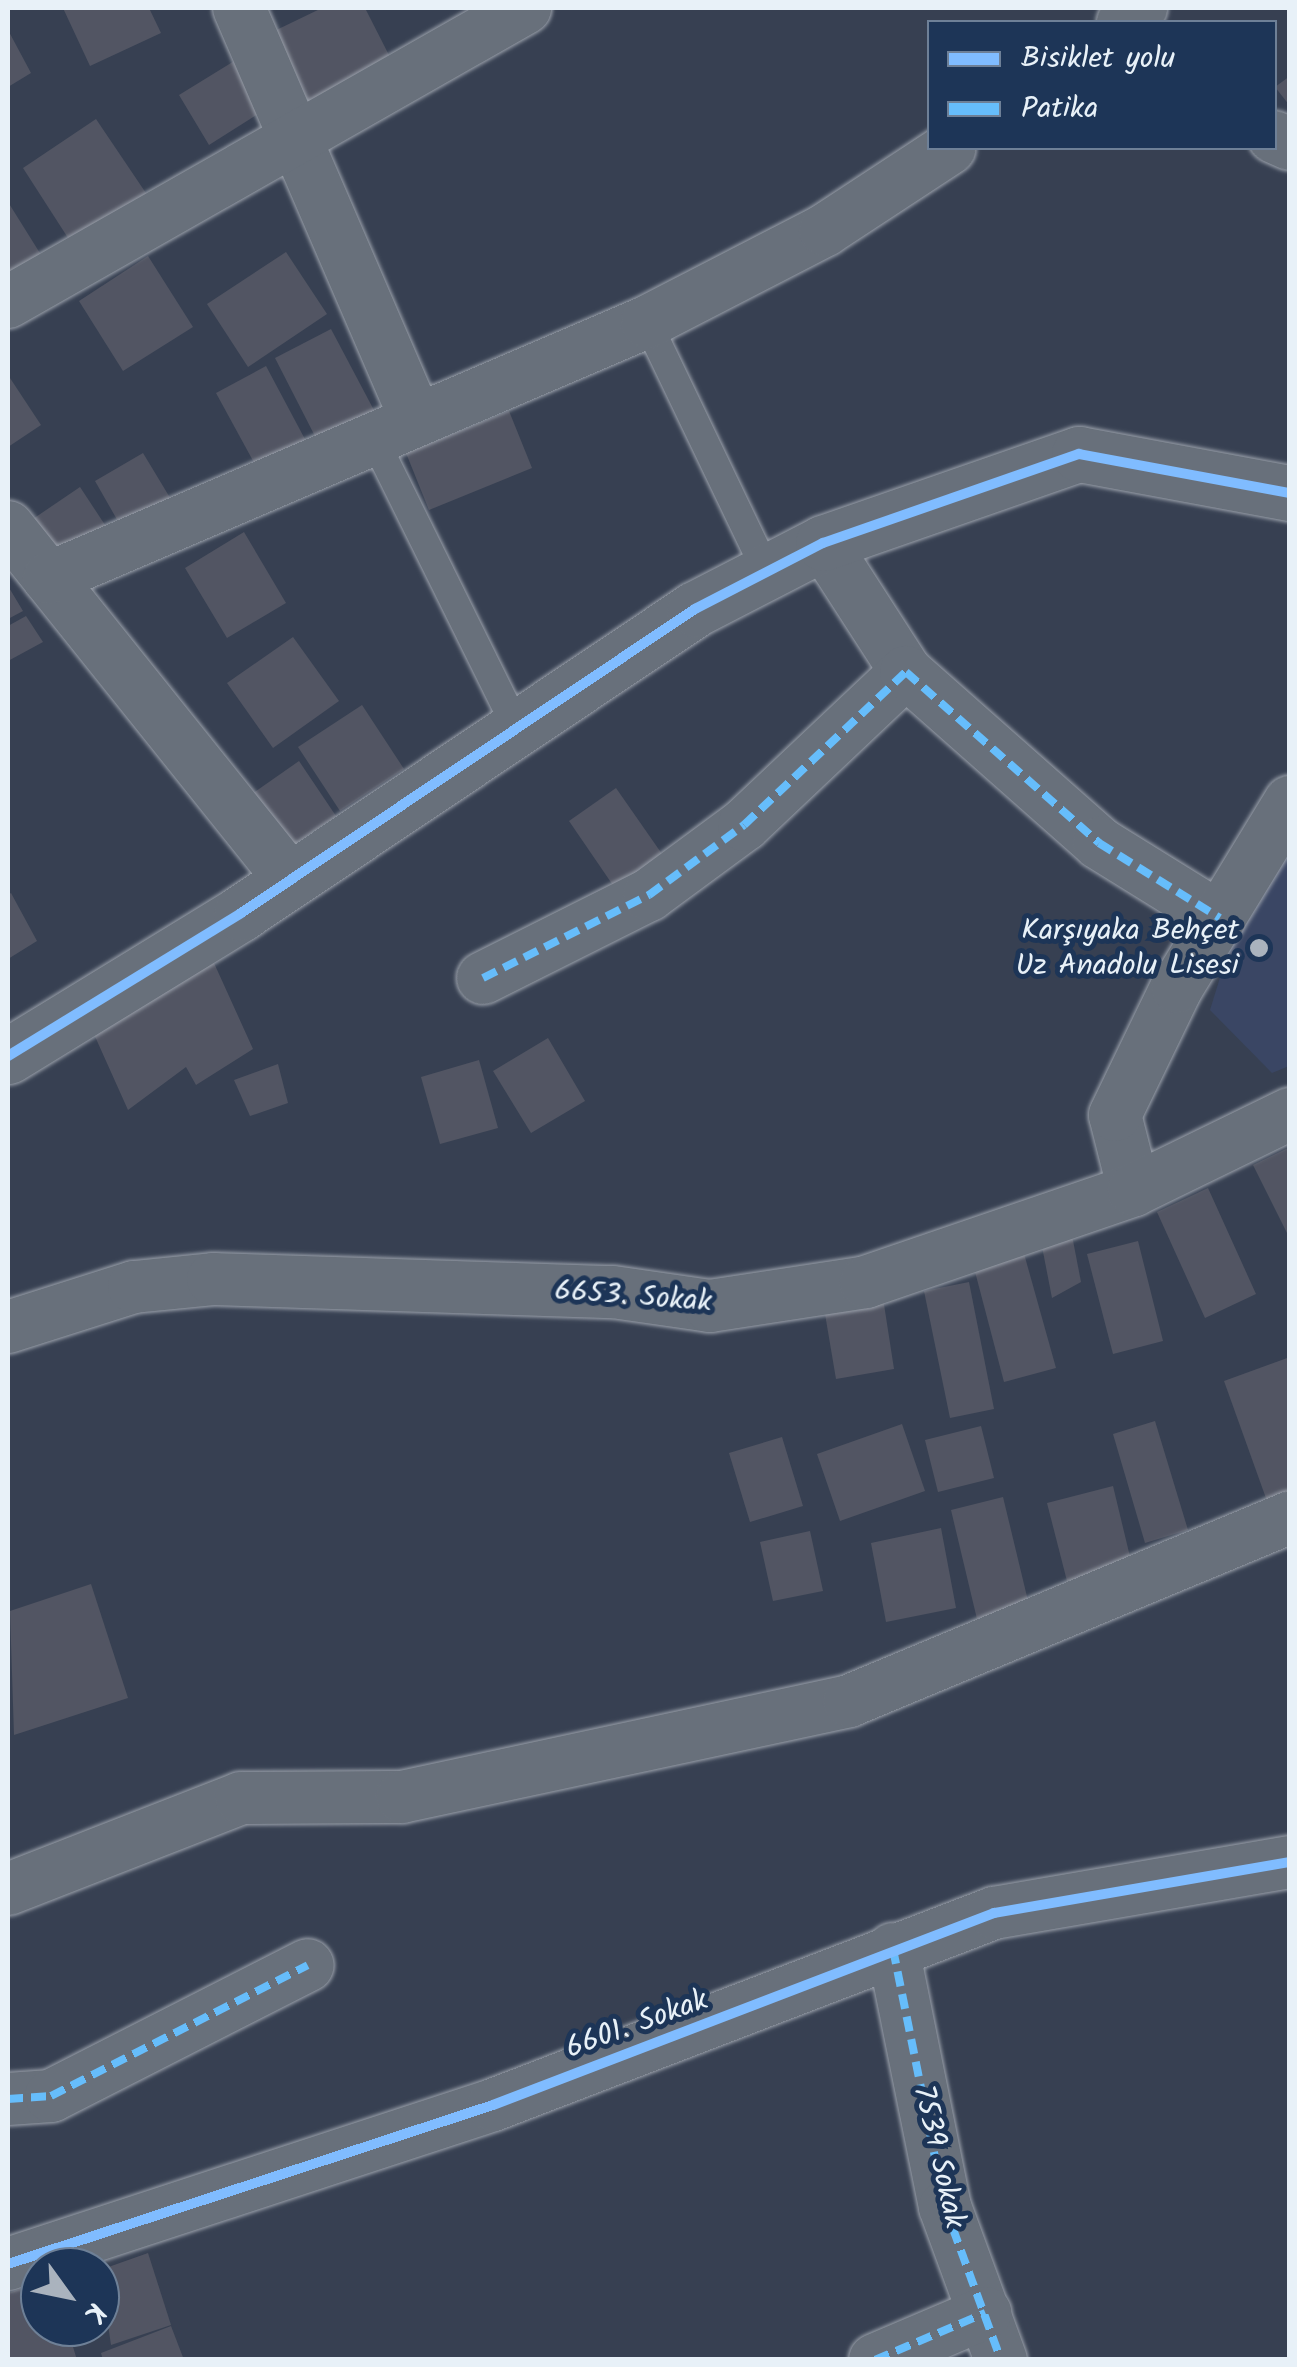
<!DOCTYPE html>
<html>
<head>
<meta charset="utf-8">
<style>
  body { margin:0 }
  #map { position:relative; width:1297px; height:2367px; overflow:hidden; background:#374052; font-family:Kalam,sans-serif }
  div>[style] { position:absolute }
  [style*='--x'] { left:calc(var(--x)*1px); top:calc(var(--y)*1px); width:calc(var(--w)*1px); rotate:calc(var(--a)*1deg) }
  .built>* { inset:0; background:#3a4664 }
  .building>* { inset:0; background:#525563 }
  .roads { filter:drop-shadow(0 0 2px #9ba1ab) drop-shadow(0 0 2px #9ba1ab) }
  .lane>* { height:28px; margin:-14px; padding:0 14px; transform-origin:14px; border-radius:14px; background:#68707b }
  .street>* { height:52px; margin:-26px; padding:0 26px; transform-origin:26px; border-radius:26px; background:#68707b }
  .secondary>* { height:55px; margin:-27.5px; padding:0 27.5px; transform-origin:27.5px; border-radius:27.5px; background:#68707b }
  .quiet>* { height:8px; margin-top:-4px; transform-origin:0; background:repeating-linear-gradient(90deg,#66bdfb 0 15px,transparent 0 23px) }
  .cycleway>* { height:10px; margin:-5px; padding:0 5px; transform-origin:5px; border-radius:5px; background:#80bcff }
  .dots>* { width:28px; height:28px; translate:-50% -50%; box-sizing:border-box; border:5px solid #1d3557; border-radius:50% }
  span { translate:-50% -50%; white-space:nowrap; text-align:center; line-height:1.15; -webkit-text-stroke:10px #1d3557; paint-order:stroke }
  .poi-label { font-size:30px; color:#e8f1f8 }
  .right { translate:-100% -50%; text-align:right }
  .street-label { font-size:30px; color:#e8f1f8 }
  .frame { position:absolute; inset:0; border:10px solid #e8f1f8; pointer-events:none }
  .legend { position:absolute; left:927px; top:20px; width:350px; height:130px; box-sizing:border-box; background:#1d3557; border:2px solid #6e8097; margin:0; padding:12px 18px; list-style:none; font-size:30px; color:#e8f1f8 }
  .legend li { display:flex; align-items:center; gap:20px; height:50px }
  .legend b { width:50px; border:2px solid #6e8097 }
  .north { position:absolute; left:20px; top:2247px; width:100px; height:100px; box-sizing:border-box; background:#1d3557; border:2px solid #6e8097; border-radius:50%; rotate:123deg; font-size:28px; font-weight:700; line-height:40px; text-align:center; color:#e8f1f8 }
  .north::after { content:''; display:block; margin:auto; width:35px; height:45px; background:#aab3be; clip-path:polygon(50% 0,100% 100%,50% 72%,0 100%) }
</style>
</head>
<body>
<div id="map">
  <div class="built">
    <div style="clip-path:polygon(1289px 837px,1289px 1066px,1272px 1073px,1210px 1010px,1248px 887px)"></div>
  </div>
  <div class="building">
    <div style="clip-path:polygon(63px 8px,149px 8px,161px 33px,90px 66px)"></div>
    <div style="clip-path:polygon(322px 8px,365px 8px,393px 63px,302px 108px,266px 35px)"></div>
    <div style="clip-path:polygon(8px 30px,31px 73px,8px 87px)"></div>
    <div style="clip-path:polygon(244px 55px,274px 104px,209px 145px,179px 95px)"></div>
    <div style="clip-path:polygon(1290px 76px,1290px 106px,1275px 87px)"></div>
    <div style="clip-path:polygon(96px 119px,154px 205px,79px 255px,23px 168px)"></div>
    <div style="clip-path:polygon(8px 202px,43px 258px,8px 281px)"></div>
    <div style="clip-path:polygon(286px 252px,327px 314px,248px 367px,207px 304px)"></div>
    <div style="clip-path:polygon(148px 256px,193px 327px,123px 371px,79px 301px)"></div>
    <div style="clip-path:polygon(331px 329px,376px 414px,319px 444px,275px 358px)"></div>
    <div style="clip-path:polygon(266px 366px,307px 443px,258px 470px,216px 393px)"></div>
    <div style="clip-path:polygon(8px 375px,41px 425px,8px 447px)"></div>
    <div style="clip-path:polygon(509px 411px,532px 468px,429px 510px,406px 453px)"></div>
    <div style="clip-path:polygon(143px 453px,172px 501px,123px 530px,95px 481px)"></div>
    <div style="clip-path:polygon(80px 487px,109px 531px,55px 566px,27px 523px)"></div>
    <div style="clip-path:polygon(244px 532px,286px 603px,227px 638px,185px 568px)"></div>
    <div style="clip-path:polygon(8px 586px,23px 611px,8px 619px)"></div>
    <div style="clip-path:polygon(26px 616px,43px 642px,8px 661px,8px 626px)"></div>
    <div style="clip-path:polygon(293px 637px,339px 701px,273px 748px,227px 683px)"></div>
    <div style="clip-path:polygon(362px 705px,404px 769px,340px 811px,298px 747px)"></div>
    <div style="clip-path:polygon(299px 761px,336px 816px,286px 850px,249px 796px)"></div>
    <div style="clip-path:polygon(616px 788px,669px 864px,621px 897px,569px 821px)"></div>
    <div style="clip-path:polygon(11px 893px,37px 941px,8px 959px,8px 895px)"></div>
    <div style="clip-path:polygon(209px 952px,253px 1049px,196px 1085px,186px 1067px,128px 1110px,93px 1032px)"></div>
    <div style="clip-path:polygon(548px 1038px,585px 1101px,531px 1133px,493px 1071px)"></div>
    <div style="clip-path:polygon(479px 1060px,498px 1128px,440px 1144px,421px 1077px)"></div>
    <div style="clip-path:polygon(278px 1064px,288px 1103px,250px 1116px,234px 1080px)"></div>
    <div style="clip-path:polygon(1290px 1147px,1290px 1239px,1253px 1165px)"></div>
    <div style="clip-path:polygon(1208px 1188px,1256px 1294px,1205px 1318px,1157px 1212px)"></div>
    <div style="clip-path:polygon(1070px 1225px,1081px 1282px,1052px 1298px,1039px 1231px)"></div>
    <div style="clip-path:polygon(1138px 1241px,1163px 1341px,1113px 1354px,1087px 1254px)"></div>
    <div style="clip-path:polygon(1023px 1250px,1056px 1368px,1004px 1382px,973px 1264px)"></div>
    <div style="clip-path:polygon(969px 1282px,994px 1409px,950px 1418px,924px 1291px)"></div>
    <div style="clip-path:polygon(883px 1298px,894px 1369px,836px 1379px,824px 1308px)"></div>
    <div style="clip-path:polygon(1290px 1357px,1290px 1492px,1267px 1501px,1224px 1381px)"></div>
    <div style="clip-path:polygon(1155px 1421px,1188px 1530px,1145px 1543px,1113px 1434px)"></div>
    <div style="clip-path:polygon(902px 1424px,925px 1491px,840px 1521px,817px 1454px)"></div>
    <div style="clip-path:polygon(981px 1426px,994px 1478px,938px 1492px,925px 1440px)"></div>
    <div style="clip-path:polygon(782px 1437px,803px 1506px,750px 1522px,729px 1453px)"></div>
    <div style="clip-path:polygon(1113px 1486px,1132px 1565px,1067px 1581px,1047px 1503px)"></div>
    <div style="clip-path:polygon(1003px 1497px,1029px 1605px,977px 1619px,951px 1510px)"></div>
    <div style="clip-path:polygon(941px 1528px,956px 1608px,886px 1622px,871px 1543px)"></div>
    <div style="clip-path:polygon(810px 1531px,823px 1591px,773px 1601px,760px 1542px)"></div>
    <div style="clip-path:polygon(91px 1584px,128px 1698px,14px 1735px,10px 1611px)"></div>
    <div style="clip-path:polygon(148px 2253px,171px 2325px,111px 2345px,100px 2270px)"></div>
    <div style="clip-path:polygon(40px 2283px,40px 2327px,67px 2327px,77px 2360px,8px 2360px,8px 2293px)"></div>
    <div style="clip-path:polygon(171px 2326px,184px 2360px,103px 2360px,101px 2353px)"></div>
  </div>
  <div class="roads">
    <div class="lane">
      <div style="--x:647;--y:322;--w:275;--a:64.4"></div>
      <div style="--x:372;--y:435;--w:327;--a:63.7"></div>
    </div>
    <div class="street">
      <div style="--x:239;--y:8;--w:444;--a:66.7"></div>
      <div style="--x:1123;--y:22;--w:23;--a:-38"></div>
      <div style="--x:1274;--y:137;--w:17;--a:24"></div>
      <div style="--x:8;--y:302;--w:595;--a:-29.63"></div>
      <div style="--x:8;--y:527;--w:451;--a:51.3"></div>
      <div style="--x:823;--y:543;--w:153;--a:57.2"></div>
      <div style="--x:49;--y:578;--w:650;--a:-23.18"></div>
      <div style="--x:647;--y:322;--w:200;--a:-27.3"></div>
      <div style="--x:825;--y:230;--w:149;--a:-33.3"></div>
      <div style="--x:483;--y:978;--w:186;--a:-26.6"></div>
      <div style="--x:649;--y:895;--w:118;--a:-36.4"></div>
      <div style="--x:744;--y:825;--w:223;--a:-43.4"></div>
      <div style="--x:906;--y:672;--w:258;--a:41.5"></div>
      <div style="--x:1099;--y:843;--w:142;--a:31.8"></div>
      <div style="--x:1134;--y:1190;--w:77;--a:-104.2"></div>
      <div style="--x:1115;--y:1115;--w:142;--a:-64.2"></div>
      <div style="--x:1177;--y:987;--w:217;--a:-58.6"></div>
      <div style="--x:8;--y:1327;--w:132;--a:-17.6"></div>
      <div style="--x:134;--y:1287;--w:79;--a:-5.8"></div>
      <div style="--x:213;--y:1279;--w:400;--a:1.9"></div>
      <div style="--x:613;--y:1292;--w:98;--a:8.2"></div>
      <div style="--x:710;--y:1306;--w:158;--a:-8.7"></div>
      <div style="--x:866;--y:1282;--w:283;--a:-18.9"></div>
      <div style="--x:1134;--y:1190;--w:174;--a:-26"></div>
      <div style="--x:8;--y:1889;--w:250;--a:-21.3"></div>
      <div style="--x:241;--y:1798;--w:161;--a:-0.4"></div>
      <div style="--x:402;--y:1797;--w:457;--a:-12.1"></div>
      <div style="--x:849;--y:1701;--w:478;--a:-22.6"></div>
      <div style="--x:893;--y:1949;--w:263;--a:78.6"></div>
      <div style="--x:945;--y:2207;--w:163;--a:69.9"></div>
      <div style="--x:8;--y:2099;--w:43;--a:-4"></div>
      <div style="--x:51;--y:2096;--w:288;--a:-27"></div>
      <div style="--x:8;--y:2264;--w:510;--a:-18.15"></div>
      <div style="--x:493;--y:2105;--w:537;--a:-20.97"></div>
      <div style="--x:994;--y:1913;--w:300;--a:-9.8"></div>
      <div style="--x:875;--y:2360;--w:120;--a:-23.1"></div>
    </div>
    <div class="secondary">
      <div style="--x:8;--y:1056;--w:273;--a:-31.5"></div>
      <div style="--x:241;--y:913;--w:546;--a:-33.81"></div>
      <div style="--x:695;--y:609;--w:144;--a:-27.3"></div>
      <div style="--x:823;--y:543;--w:271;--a:-19.2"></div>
      <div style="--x:1079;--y:454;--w:215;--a:10.5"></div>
    </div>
  </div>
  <div class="quiet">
    <div style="--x:483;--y:978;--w:186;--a:-26.6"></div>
    <div style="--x:649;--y:895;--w:118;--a:-36.4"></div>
    <div style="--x:744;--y:825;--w:223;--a:-43.4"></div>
    <div style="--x:906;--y:672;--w:258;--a:41.5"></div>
    <div style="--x:1099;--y:843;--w:142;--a:31.8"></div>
    <div style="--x:893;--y:1949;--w:263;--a:78.6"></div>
    <div style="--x:945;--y:2207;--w:163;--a:69.9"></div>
    <div style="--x:8;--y:2099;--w:43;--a:-4"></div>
    <div style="--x:51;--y:2096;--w:288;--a:-27"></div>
    <div style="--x:875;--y:2360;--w:120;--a:-23.1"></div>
  </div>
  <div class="cycleway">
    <div style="--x:8;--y:1056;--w:273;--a:-31.5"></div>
    <div style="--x:241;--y:913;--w:546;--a:-33.81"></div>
    <div style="--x:695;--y:609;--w:144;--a:-27.3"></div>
    <div style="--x:823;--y:543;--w:271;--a:-19.2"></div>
    <div style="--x:1079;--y:454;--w:215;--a:10.5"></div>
    <div style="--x:8;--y:2264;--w:510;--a:-18.15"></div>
    <div style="--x:493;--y:2105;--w:537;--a:-20.97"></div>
    <div style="--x:994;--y:1913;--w:300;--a:-9.8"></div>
  </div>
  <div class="dots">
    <div style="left:1259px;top:948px;background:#aab3be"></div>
  </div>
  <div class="poi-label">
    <span class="right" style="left:1239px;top:948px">Karşıyaka Behçet<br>Uz Anadolu Lisesi</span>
  </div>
  <div class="street-label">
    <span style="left:633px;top:1297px;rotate:4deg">6653. Sokak</span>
    <span style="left:637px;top:2025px;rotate:-20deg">6601. Sokak</span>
    <span style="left:938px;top:2157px;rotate:77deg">7539 Sokak</span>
  </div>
  <div class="frame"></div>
  <ul class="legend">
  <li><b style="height:12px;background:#80bcff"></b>Bisiklet yolu</li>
  <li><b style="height:12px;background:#66bdfb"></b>Patika</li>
  </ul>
  <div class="north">K</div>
</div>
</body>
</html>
